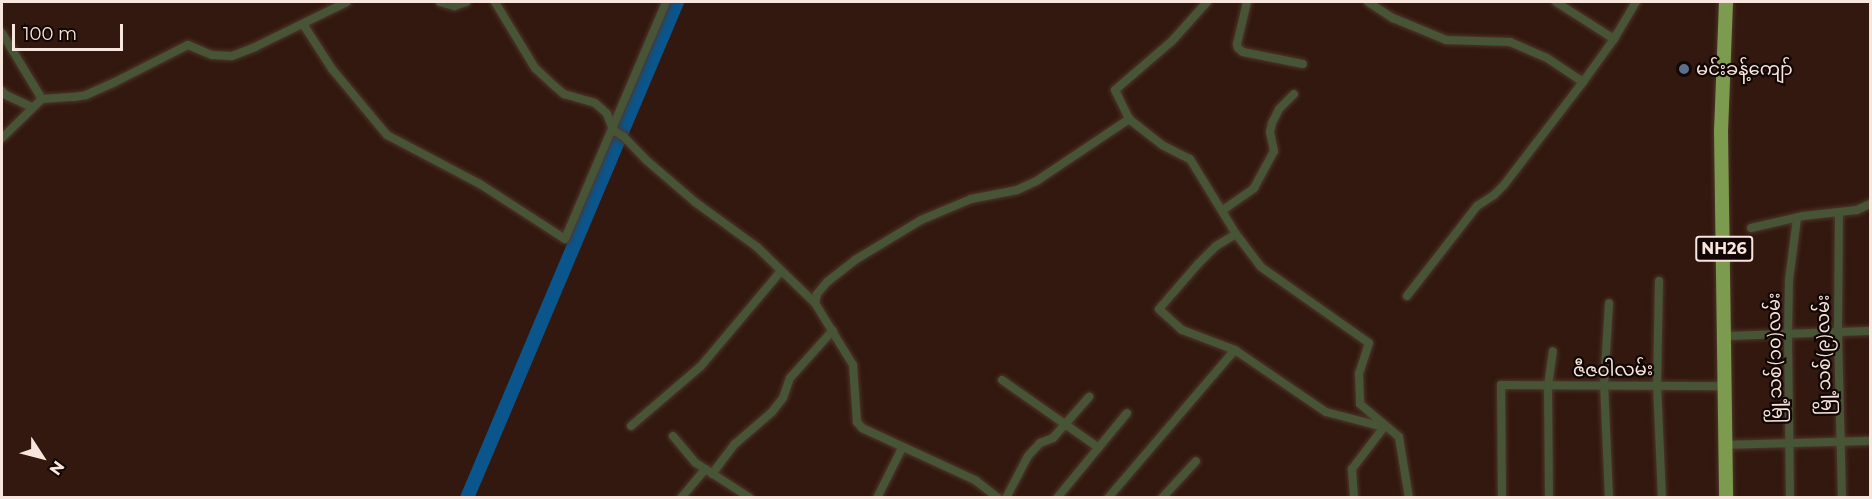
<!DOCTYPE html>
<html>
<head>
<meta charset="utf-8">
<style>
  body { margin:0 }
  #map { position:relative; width:1872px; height:499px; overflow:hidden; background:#32180e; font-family:Montserrat,"Noto Sans Myanmar",sans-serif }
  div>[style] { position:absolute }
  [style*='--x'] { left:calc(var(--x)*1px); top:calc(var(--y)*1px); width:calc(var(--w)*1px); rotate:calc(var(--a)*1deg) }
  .river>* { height:14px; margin:-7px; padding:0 7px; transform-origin:7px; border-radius:7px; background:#0a558b }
  .roads { filter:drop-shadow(0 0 2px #4e352b) drop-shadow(0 0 2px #4e352b) }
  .street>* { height:8px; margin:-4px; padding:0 4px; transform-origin:4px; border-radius:4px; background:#475436 }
  .highway>* { height:14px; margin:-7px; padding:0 7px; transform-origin:7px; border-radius:7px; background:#7d9b4e }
  .dots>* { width:16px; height:16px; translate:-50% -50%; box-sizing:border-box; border:3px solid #120704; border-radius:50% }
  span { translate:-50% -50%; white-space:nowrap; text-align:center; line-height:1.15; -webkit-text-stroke:4.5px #120704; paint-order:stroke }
  .shield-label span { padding:2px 4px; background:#120704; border:2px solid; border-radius:4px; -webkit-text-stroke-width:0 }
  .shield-label { font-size:16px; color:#f7e5de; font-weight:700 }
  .poi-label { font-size:18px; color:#f7e5de }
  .left { translate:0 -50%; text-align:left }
  .street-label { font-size:18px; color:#f7e5de }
  .frame { position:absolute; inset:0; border:3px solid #f7e5de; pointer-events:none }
  .north { position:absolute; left:12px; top:427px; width:60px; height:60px; -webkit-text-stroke:4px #120704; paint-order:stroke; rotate:126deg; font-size:16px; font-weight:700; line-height:24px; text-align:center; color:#f7e5de }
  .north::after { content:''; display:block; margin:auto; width:21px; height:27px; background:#f7e5de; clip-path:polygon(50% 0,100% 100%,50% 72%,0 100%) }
  .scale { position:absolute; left:12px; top:24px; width:111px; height:27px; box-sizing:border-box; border:3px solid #f7e5de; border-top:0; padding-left:8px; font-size:18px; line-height:21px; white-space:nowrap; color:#f7e5de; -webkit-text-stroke:4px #120704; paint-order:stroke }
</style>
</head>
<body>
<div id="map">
  <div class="river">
    <div style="--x:467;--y:498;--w:539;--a:-67.05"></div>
  </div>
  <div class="roads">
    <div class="street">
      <div style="--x:440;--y:2;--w:15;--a:16"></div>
      <div style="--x:454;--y:6;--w:13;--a:-18"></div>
      <div style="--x:495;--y:2;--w:77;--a:58.8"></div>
      <div style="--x:535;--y:68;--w:23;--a:43"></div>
      <div style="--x:552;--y:84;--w:16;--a:40"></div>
      <div style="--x:564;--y:94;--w:32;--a:16"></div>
      <div style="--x:595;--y:103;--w:9;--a:41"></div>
      <div style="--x:602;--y:109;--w:7;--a:45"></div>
      <div style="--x:607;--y:114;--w:17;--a:69"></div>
      <div style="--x:613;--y:130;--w:13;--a:32"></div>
      <div style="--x:624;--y:137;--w:30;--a:46"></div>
      <div style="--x:645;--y:159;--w:66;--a:40.7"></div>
      <div style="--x:695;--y:202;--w:77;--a:36"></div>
      <div style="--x:757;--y:247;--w:81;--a:44"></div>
      <div style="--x:815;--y:303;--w:73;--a:58.5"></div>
      <div style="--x:853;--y:365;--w:57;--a:86"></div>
      <div style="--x:857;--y:422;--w:8;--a:50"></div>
      <div style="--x:862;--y:428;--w:124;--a:24.7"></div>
      <div style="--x:975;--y:480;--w:29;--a:38"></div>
      <div style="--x:1207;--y:2;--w:52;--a:131.9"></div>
      <div style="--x:1172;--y:41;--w:75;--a:139.3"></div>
      <div style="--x:1115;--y:90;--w:32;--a:64"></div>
      <div style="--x:1129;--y:119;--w:42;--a:38.2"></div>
      <div style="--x:1162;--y:145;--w:31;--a:27"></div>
      <div style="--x:1190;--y:159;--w:88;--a:58.5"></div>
      <div style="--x:1236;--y:234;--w:41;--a:52.9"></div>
      <div style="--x:1261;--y:267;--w:132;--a:35.1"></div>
      <div style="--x:1369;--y:343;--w:32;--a:108"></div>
      <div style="--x:1359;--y:373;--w:31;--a:88"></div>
      <div style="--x:1360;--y:404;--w:51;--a:40.2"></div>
      <div style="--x:1399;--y:437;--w:62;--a:80.7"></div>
      <div style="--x:1247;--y:2;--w:43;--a:103.4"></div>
      <div style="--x:1237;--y:44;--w:4;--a:76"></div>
      <div style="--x:1238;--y:48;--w:6;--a:39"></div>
      <div style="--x:1243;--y:52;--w:61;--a:11.3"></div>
      <div style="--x:1368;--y:2;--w:30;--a:33"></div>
      <div style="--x:1393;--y:18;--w:57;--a:22.5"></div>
      <div style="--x:1446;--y:40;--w:64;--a:1.8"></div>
      <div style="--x:1510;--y:42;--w:40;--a:23.4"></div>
      <div style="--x:1547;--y:58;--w:43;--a:33.7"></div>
      <div style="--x:1583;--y:82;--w:130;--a:127.5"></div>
      <div style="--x:1504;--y:185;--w:14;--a:135"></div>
      <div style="--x:1494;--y:195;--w:20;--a:147"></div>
      <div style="--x:1477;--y:206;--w:114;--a:127.9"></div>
      <div style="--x:1556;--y:2;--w:69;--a:32.5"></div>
      <div style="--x:303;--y:24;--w:54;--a:57.2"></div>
      <div style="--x:332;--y:69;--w:86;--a:50.2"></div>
      <div style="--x:387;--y:135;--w:105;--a:27.8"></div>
      <div style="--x:480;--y:184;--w:101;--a:32.9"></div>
      <div style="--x:565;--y:239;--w:258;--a:-66.9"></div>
      <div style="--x:2;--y:33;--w:77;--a:58.8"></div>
      <div style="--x:42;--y:99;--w:32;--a:-4"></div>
      <div style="--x:74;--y:97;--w:12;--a:-9"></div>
      <div style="--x:86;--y:95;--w:32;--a:-24"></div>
      <div style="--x:115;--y:82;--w:82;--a:-26.9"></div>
      <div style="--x:188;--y:45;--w:26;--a:23"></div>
      <div style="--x:212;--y:55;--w:20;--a:3"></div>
      <div style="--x:232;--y:56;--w:25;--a:-21"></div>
      <div style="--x:255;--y:47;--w:102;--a:-26.1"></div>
      <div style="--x:1583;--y:82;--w:53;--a:-54.2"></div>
      <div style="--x:1614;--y:39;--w:43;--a:-59.3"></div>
      <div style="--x:2;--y:91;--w:6;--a:45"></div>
      <div style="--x:6;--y:95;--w:29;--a:25"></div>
      <div style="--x:2;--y:138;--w:56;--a:-44.3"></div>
      <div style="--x:1223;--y:210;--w:38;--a:-35"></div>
      <div style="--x:1254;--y:188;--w:42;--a:-61.6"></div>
      <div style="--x:1274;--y:151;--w:19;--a:-102"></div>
      <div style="--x:1270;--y:132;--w:9;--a:-77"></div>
      <div style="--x:1272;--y:123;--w:16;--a:-63"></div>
      <div style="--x:1279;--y:109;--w:21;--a:-45"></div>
      <div style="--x:1839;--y:212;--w:122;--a:90.5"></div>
      <div style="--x:1838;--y:334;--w:164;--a:88.6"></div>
      <div style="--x:1751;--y:228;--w:53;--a:-13"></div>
      <div style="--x:1803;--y:216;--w:54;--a:-6.3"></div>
      <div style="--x:1857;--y:210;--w:14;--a:-25"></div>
      <div style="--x:1659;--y:281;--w:103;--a:91.1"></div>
      <div style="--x:1657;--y:384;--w:114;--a:87.5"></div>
      <div style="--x:815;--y:303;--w:9;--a:-77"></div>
      <div style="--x:817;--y:294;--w:16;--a:-50"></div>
      <div style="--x:827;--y:282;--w:36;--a:-38"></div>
      <div style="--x:855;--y:260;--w:77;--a:-31.2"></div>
      <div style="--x:921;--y:220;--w:54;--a:-22.8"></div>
      <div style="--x:971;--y:199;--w:47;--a:-11.1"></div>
      <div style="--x:1017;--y:190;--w:23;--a:-25"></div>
      <div style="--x:1038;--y:180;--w:110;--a:-33.8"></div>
      <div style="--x:1725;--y:336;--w:145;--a:-2"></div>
      <div style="--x:1235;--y:350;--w:57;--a:-159.3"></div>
      <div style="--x:1182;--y:330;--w:31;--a:-138"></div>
      <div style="--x:1159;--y:309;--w:60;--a:-49.1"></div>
      <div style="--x:1198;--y:264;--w:25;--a:-45"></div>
      <div style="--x:1216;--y:246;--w:23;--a:-31"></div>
      <div style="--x:1002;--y:380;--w:118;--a:35"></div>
      <div style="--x:631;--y:426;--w:92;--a:-40.6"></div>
      <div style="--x:701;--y:366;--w:124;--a:-49.9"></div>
      <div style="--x:673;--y:436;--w:35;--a:50"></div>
      <div style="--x:696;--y:463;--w:64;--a:32.9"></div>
      <div style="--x:1726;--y:445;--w:144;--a:-1.6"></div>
      <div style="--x:712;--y:474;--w:38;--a:-53"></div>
      <div style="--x:735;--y:444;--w:49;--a:-40.9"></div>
      <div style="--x:772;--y:412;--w:18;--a:-52"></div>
      <div style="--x:783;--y:398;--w:21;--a:-71"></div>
      <div style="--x:790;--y:378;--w:64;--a:-48.1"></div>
      <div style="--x:681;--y:498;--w:38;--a:-50"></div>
      <div style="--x:877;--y:498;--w:56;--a:-63.4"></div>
      <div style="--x:1006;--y:498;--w:47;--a:-62.4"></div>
      <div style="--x:1028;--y:456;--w:18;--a:-47"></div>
      <div style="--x:1040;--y:443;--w:14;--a:-21"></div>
      <div style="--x:1053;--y:438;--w:55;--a:-48.7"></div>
      <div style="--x:1057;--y:498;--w:110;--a:-50.5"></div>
      <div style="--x:1108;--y:498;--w:195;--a:-49.4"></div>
      <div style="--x:1235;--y:350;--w:110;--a:34.3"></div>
      <div style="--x:1326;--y:412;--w:60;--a:14.5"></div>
      <div style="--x:1384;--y:427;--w:53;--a:127.3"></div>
      <div style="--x:1352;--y:469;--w:29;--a:86"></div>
      <div style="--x:1162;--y:498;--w:50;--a:-47.4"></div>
      <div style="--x:1502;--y:498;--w:113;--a:-90.5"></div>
      <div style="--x:1501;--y:385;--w:225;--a:0.3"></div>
      <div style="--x:1549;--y:498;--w:112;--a:-90.5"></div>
      <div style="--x:1548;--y:386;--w:35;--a:-82"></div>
      <div style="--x:1609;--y:498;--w:113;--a:-92.5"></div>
      <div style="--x:1604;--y:385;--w:82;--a:-86.5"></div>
      <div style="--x:1790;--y:498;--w:165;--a:-90.7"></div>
      <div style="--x:1788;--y:333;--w:53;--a:-88.9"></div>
      <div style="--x:1789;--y:280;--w:63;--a:-82.6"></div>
    </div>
    <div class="highway">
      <div style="--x:1726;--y:2;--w:128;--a:92.2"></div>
      <div style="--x:1721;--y:130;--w:368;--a:89.2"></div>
    </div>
  </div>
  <div class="dots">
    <div style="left:1684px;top:69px;background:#5c6f8a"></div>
  </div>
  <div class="shield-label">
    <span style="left:1724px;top:249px">NH26</span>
  </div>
  <div class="poi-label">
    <span class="left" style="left:1696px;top:69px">မင်းခန့်ကျော်</span>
  </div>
  <div class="street-label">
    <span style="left:1824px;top:355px;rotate:-91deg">မြို့သစ်(၉)လမ်း</span>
    <span style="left:1775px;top:358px;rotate:-91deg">မြို့သစ်(၁၀)လမ်း</span>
    <span style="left:1613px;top:370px;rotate:-1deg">ဇီဇဝါလမ်း</span>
  </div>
  <div class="frame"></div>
  <div class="north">N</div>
  <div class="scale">100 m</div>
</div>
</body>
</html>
